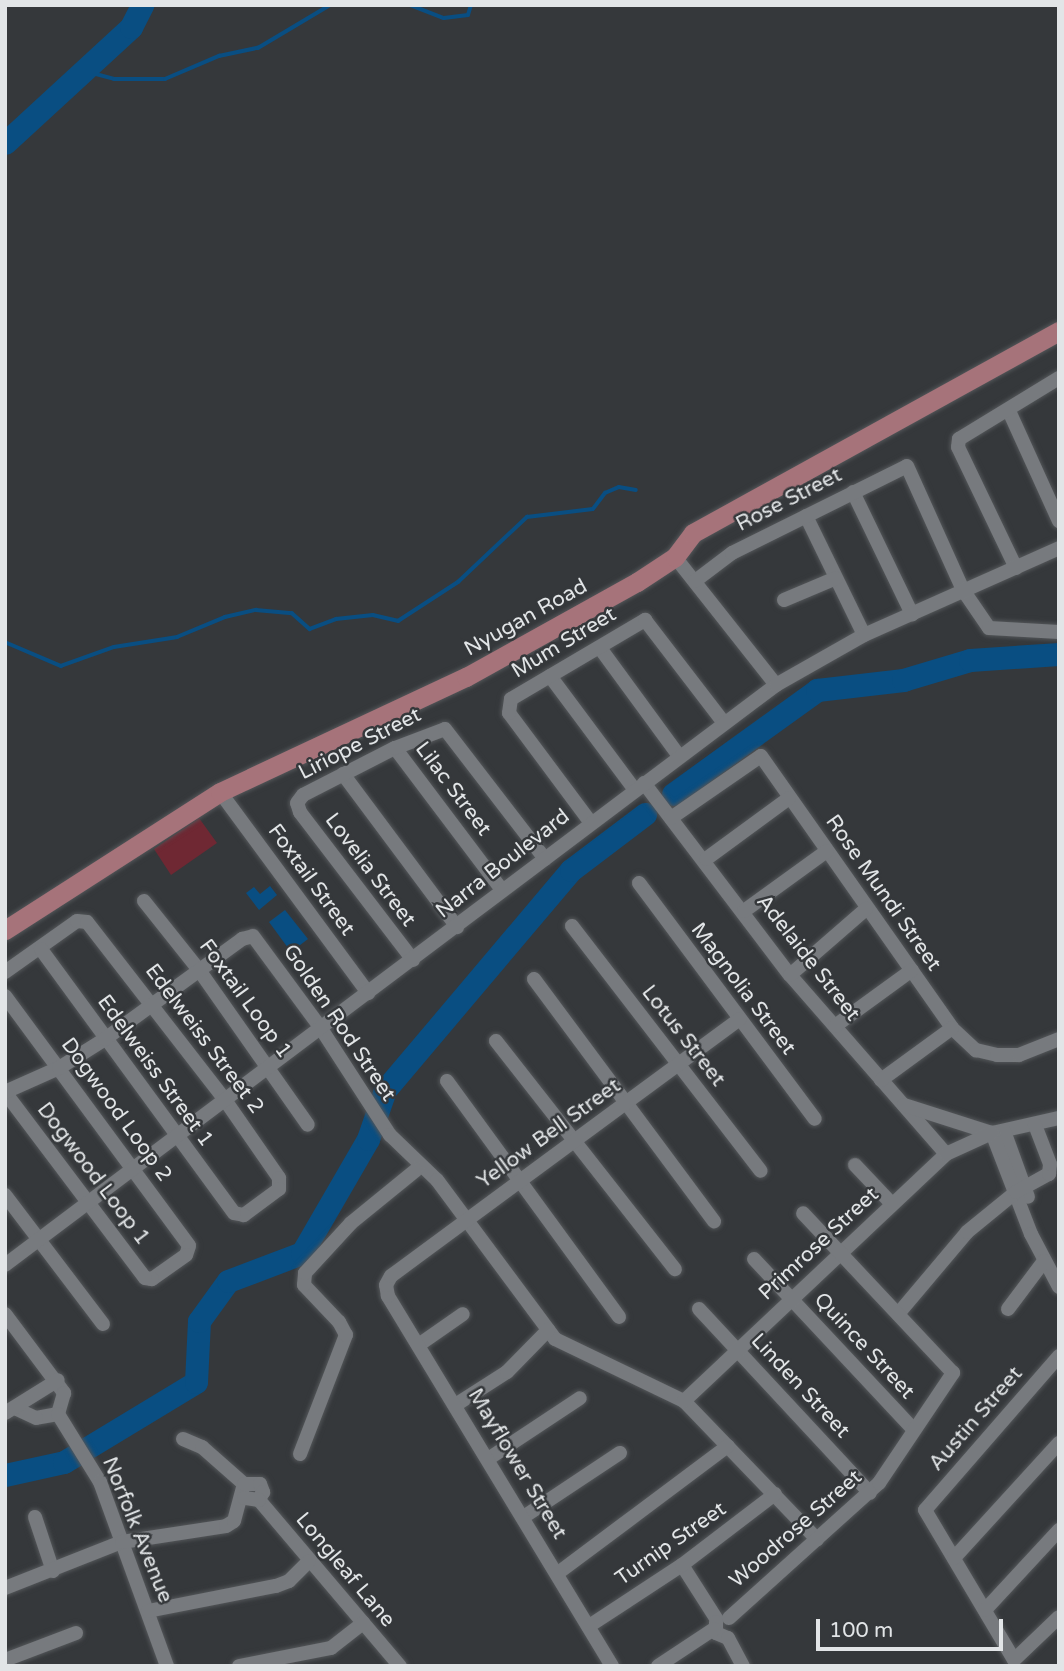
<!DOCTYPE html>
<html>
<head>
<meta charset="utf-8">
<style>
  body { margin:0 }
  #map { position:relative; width:1064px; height:1671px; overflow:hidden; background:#35383b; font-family:"Varela Round",sans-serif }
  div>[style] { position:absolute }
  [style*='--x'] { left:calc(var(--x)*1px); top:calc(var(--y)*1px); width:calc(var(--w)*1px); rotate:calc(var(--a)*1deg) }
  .green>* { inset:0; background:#6f2833 }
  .water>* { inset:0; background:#094e82 }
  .stream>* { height:3.5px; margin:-1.75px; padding:0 1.75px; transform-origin:1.75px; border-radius:1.75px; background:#094e82 }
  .river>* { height:23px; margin:-11.5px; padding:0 11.5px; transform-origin:11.5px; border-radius:11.5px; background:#094e82 }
  .roads { filter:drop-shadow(0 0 2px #535659) drop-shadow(0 0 2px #535659) }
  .minor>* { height:14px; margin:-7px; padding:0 7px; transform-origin:7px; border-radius:7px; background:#777a7e }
  .major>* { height:19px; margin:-9.5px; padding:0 9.5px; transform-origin:9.5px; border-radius:9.5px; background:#a6737a }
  span { translate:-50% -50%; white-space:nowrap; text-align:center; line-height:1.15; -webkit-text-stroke:5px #35383b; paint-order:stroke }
  .street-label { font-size:21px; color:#e2e5e7 }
  .frame { position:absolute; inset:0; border:7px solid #e2e5e7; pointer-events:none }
  .scale { position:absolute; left:816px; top:1619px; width:187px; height:32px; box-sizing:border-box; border:4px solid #e2e5e7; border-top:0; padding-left:9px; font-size:21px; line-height:24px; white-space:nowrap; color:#e2e5e7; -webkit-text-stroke:5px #35383b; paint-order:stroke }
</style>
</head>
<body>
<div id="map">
  <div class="green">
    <div style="clip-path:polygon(199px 818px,217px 843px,171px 875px,154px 849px)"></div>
  </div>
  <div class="water">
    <div style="clip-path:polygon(270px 886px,277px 895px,259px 910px,246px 893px,254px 887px,260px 894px)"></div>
    <div style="clip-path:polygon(285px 910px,308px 939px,291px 952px,269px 922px)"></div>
  </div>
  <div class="stream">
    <div style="--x:410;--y:5;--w:36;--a:21"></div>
    <div style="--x:444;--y:18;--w:24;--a:-7"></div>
    <div style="--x:468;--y:15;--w:10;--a:-73"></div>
    <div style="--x:81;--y:70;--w:34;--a:15"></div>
    <div style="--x:114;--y:79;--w:51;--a:0"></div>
    <div style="--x:165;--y:79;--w:59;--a:-23.1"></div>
    <div style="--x:219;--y:56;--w:40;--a:-12"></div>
    <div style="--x:258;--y:48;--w:84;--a:-30.8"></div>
    <div style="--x:5;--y:642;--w:61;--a:23.2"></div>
    <div style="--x:61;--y:666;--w:56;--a:-19.7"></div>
    <div style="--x:114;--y:647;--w:64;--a:-9"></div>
    <div style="--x:177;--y:637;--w:52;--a:-22.6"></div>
    <div style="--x:225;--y:617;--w:32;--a:-13"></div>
    <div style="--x:256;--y:610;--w:36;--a:5"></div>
    <div style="--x:292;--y:613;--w:24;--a:42"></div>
    <div style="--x:310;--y:629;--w:28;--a:-21"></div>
    <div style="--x:336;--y:619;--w:37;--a:-6"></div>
    <div style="--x:373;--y:615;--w:26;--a:13"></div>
    <div style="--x:398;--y:621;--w:72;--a:-33"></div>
    <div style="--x:458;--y:582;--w:95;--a:-43.3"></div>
    <div style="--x:527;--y:517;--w:66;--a:-6.9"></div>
    <div style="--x:593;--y:509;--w:20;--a:-53"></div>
    <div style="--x:605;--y:493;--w:15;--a:-23"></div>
    <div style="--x:619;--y:487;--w:17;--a:10"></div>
  </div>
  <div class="river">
    <div style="--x:5;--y:143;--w:171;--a:-42.6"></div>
    <div style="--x:131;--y:27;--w:25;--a:-63"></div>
    <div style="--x:673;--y:794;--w:178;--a:-35.8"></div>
    <div style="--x:817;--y:690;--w:87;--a:-6.6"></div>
    <div style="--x:903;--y:680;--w:70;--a:-16.6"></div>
    <div style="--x:970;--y:660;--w:89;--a:-3.9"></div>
    <div style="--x:5;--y:1475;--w:60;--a:-12.4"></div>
    <div style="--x:64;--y:1462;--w:154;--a:-31.2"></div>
    <div style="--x:196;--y:1382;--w:61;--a:-87.2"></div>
    <div style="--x:199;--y:1321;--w:49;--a:-54.1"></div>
    <div style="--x:228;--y:1281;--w:79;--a:-20.7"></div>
    <div style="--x:302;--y:1253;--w:132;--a:-59.9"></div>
    <div style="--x:368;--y:1139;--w:52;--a:-70.9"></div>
    <div style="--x:385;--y:1090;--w:288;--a:-49.8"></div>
    <div style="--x:571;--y:870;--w:93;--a:-37.1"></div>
  </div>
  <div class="roads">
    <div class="minor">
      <div style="--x:1009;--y:411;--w:121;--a:65.6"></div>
      <div style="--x:853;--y:492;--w:136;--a:64.2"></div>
      <div style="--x:806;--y:516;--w:132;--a:64"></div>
      <div style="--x:675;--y:557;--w:163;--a:51.7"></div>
      <div style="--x:1016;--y:568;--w:134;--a:-115.6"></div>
      <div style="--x:958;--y:447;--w:8;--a:-83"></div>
      <div style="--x:959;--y:439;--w:117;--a:-31.4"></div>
      <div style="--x:695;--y:581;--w:46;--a:-37.1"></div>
      <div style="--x:732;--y:553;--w:195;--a:-26.4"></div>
      <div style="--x:907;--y:466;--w:136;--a:65.7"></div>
      <div style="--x:963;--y:590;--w:46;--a:55.6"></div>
      <div style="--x:989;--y:628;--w:70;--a:3.3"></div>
      <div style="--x:784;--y:600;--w:56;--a:-22.9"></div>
      <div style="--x:600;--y:648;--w:134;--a:53.8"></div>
      <div style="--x:550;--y:676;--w:142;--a:53.3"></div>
      <div style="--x:395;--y:748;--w:178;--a:53"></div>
      <div style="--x:343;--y:774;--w:191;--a:53.3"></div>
      <div style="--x:644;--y:783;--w:241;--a:52.8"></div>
      <div style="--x:790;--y:975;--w:237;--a:48.9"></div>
      <div style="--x:220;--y:792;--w:250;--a:53.6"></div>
      <div style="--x:671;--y:818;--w:109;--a:-34.6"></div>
      <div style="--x:761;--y:756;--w:332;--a:54.9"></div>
      <div style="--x:952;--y:1028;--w:33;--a:43"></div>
      <div style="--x:976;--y:1050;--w:22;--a:13"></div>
      <div style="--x:997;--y:1055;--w:22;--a:0"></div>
      <div style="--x:1019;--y:1055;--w:43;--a:-21.8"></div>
      <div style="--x:591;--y:823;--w:137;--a:-126.7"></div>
      <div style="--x:509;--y:713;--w:14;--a:-82"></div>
      <div style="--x:511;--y:699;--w:156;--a:-30.5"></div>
      <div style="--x:645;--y:620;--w:130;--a:52.5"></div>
      <div style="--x:706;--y:859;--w:103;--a:-36.3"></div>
      <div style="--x:639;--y:883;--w:294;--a:53.3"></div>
      <div style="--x:144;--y:901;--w:88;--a:51.4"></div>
      <div style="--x:199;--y:970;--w:189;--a:54.9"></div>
      <div style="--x:744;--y:911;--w:102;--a:-35.9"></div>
      <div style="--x:572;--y:926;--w:309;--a:52.4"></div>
      <div style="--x:413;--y:960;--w:186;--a:-127.4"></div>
      <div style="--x:300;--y:812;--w:9;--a:-108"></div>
      <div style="--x:297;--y:803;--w:10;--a:-53"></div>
      <div style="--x:303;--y:795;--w:103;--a:-27.1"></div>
      <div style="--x:395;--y:748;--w:53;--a:-20.8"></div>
      <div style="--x:445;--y:729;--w:164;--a:52.4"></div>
      <div style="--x:5;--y:972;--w:88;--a:-35.3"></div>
      <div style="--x:77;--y:921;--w:10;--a:6"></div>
      <div style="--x:87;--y:922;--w:225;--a:52.2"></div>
      <div style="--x:225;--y:1100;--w:95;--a:55.3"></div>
      <div style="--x:279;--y:1178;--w:11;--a:90"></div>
      <div style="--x:279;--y:1189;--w:44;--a:143.4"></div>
      <div style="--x:244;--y:1215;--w:10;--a:-169"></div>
      <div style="--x:234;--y:1213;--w:327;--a:-126.2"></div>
      <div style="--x:790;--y:975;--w:101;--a:-41"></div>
      <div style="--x:534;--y:979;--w:302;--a:53.4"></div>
      <div style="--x:5;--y:996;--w:310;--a:53.6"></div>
      <div style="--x:189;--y:1246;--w:9;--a:108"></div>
      <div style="--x:186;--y:1255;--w:42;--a:144.8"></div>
      <div style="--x:152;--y:1279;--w:7;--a:-172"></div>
      <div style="--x:145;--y:1278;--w:233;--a:-127"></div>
      <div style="--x:835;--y:1026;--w:95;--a:-36"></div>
      <div style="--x:496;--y:1041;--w:290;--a:51.9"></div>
      <div style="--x:881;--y:1080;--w:88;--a:-36.2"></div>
      <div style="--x:447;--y:1081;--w:292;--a:53.9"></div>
      <div style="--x:5;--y:1092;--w:59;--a:-24"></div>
      <div style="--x:59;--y:1068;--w:54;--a:-32.2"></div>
      <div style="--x:105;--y:1039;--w:170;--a:-36.1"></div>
      <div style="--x:242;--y:939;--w:11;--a:-15"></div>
      <div style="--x:253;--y:936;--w:113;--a:53.6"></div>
      <div style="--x:320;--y:1027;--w:129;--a:57.1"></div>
      <div style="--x:390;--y:1135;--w:65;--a:43.8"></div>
      <div style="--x:437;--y:1180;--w:198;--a:53.4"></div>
      <div style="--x:555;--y:1339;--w:143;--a:25.7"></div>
      <div style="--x:684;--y:1401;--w:192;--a:46.1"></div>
      <div style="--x:904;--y:1105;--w:92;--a:17.7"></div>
      <div style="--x:992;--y:1133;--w:69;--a:-12.6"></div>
      <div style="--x:1004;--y:1131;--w:70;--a:70"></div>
      <div style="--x:992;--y:1133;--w:108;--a:68.9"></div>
      <div style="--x:1031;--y:1234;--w:60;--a:62.2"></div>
      <div style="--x:855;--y:1165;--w:54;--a:46.5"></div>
      <div style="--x:5;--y:1195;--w:162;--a:52.8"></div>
      <div style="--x:754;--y:1259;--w:234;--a:46.9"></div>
      <div style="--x:5;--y:1265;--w:965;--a:-36.95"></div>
      <div style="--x:776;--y:685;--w:101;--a:-29.6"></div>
      <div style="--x:864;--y:635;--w:214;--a:-24"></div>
      <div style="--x:699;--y:1309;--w:251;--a:47.1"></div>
      <div style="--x:1008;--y:1309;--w:60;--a:-53.1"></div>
      <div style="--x:5;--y:1314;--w:99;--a:53.2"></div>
      <div style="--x:64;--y:1393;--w:22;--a:106"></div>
      <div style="--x:58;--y:1414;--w:22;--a:170"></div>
      <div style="--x:36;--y:1418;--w:23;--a:-155"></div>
      <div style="--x:898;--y:1314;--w:107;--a:-49.9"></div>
      <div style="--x:967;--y:1232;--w:63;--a:-39.2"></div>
      <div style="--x:1016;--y:1192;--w:38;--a:-29"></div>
      <div style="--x:1049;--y:1174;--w:10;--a:-84"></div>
      <div style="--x:1050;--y:1164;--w:42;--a:-111"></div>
      <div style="--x:420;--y:1344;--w:52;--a:-34.9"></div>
      <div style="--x:1059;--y:1356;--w:204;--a:131"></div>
      <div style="--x:925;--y:1510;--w:174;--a:59.3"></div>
      <div style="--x:1014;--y:1660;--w:62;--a:-43.7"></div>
      <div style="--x:684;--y:1401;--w:360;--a:-43.3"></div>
      <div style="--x:946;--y:1154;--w:51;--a:-24.5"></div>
      <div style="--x:457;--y:1404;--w:59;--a:-32.6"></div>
      <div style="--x:507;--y:1372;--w:59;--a:-45.7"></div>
      <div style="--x:5;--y:1413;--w:62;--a:-31.9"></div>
      <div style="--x:58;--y:1414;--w:80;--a:58.3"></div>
      <div style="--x:100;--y:1482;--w:196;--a:70"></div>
      <div style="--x:183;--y:1439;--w:21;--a:23"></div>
      <div style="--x:202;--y:1447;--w:56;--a:41.4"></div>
      <div style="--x:300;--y:1454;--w:128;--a:-68.9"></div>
      <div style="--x:346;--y:1335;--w:15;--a:-118"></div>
      <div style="--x:339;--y:1322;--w:51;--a:-133.4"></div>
      <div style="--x:304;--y:1285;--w:12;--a:-85"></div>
      <div style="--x:305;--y:1273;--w:68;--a:-47.4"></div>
      <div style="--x:351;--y:1223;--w:84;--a:-39.2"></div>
      <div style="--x:488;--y:1459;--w:110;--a:-33.5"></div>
      <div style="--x:259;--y:1500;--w:218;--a:49.7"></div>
      <div style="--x:525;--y:1516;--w:114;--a:-33.6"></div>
      <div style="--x:35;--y:1517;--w:57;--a:71.6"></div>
      <div style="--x:954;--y:1558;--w:156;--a:-47.6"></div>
      <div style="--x:682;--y:1565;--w:65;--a:57.5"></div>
      <div style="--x:558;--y:1573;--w:212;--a:-36.8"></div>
      <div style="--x:5;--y:1588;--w:126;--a:-21.5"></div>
      <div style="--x:122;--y:1542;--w:105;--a:-8.7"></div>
      <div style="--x:226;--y:1526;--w:9;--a:-32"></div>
      <div style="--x:234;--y:1521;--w:38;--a:-75"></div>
      <div style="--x:244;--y:1484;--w:16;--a:0"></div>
      <div style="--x:260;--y:1484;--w:9;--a:69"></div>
      <div style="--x:263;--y:1492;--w:9;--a:117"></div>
      <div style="--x:259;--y:1500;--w:15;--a:-172"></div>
      <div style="--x:985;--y:1610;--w:109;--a:-47.2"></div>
      <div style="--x:148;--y:1611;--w:130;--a:-11.1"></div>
      <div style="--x:276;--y:1586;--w:14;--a:-21"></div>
      <div style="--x:289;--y:1581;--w:28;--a:-45"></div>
      <div style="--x:729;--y:1618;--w:202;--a:-42"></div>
      <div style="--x:879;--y:1483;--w:133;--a:-56.1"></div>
      <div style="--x:953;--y:1373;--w:219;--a:-133.2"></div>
      <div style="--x:716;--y:1622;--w:11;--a:90"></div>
      <div style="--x:716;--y:1633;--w:13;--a:23"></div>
      <div style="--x:589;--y:1626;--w:111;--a:-33.3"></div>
      <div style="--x:682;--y:1565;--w:117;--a:-37.4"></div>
      <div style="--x:728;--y:1638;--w:32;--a:62"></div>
      <div style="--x:5;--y:1660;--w:76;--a:-20.8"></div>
      <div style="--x:239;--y:1666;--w:94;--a:-11.1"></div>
      <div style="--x:331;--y:1648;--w:41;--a:-38"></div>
      <div style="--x:612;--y:1666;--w:433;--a:-121.2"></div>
      <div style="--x:388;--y:1296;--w:11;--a:-100"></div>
      <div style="--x:386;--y:1285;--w:10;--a:-61"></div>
      <div style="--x:391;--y:1276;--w:433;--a:-36.4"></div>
      <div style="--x:658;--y:1666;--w:67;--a:-33.5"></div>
    </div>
    <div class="major">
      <div style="--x:5;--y:930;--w:255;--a:-32.7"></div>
      <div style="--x:220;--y:792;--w:272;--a:-25.1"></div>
      <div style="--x:466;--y:677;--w:196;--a:-29.1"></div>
      <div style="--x:637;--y:582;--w:45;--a:-33.3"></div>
      <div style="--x:675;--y:557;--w:30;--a:-53"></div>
      <div style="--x:693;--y:533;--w:418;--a:-28.9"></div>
    </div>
  </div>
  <div class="street-label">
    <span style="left:789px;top:500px;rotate:-27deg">Rose Street</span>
    <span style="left:526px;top:618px;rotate:-29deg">Nyugan Road</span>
    <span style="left:564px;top:643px;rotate:-31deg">Mum Street</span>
    <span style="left:360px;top:744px;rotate:-27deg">Liriope Street</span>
    <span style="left:453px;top:789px;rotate:53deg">Lilac Street</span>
    <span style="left:503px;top:864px;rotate:-38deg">Narra Boulevard</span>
    <span style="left:370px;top:870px;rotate:53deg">Lovelia Street</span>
    <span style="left:311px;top:880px;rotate:54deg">Foxtail Street</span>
    <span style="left:883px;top:893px;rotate:55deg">Rose Mundi Street</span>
    <span style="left:808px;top:958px;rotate:52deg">Adelaide Street</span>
    <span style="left:743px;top:989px;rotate:53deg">Magnolia Street</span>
    <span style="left:245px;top:999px;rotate:54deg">Foxtail Loop 1</span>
    <span style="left:339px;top:1023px;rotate:56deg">Golden Rod Street</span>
    <span style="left:683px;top:1036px;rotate:52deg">Lotus Street</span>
    <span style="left:204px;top:1039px;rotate:53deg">Edelweiss Street 2</span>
    <span style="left:155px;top:1071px;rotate:54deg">Edelweiss Street 1</span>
    <span style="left:116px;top:1110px;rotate:54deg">Dogwood Loop 2</span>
    <span style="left:549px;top:1134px;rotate:-36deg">Yellow Bell Street</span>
    <span style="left:93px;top:1174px;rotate:53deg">Dogwood Loop 1</span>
    <span style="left:819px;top:1244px;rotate:-43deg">Primrose Street</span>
    <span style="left:864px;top:1346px;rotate:47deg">Quince Street</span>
    <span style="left:800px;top:1386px;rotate:47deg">Linden Street</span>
    <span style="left:976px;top:1419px;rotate:-49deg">Austin Street</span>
    <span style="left:517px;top:1464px;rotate:59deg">Mayflower Street</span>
    <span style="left:796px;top:1529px;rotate:-41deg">Woodrose Street</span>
    <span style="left:137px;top:1530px;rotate:68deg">Norfolk Avenue</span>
    <span style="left:671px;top:1544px;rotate:-35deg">Turnip Street</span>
    <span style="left:345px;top:1570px;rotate:50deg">Longleaf Lane</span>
  </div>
  <div class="frame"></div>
  <div class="scale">100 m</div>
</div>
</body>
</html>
